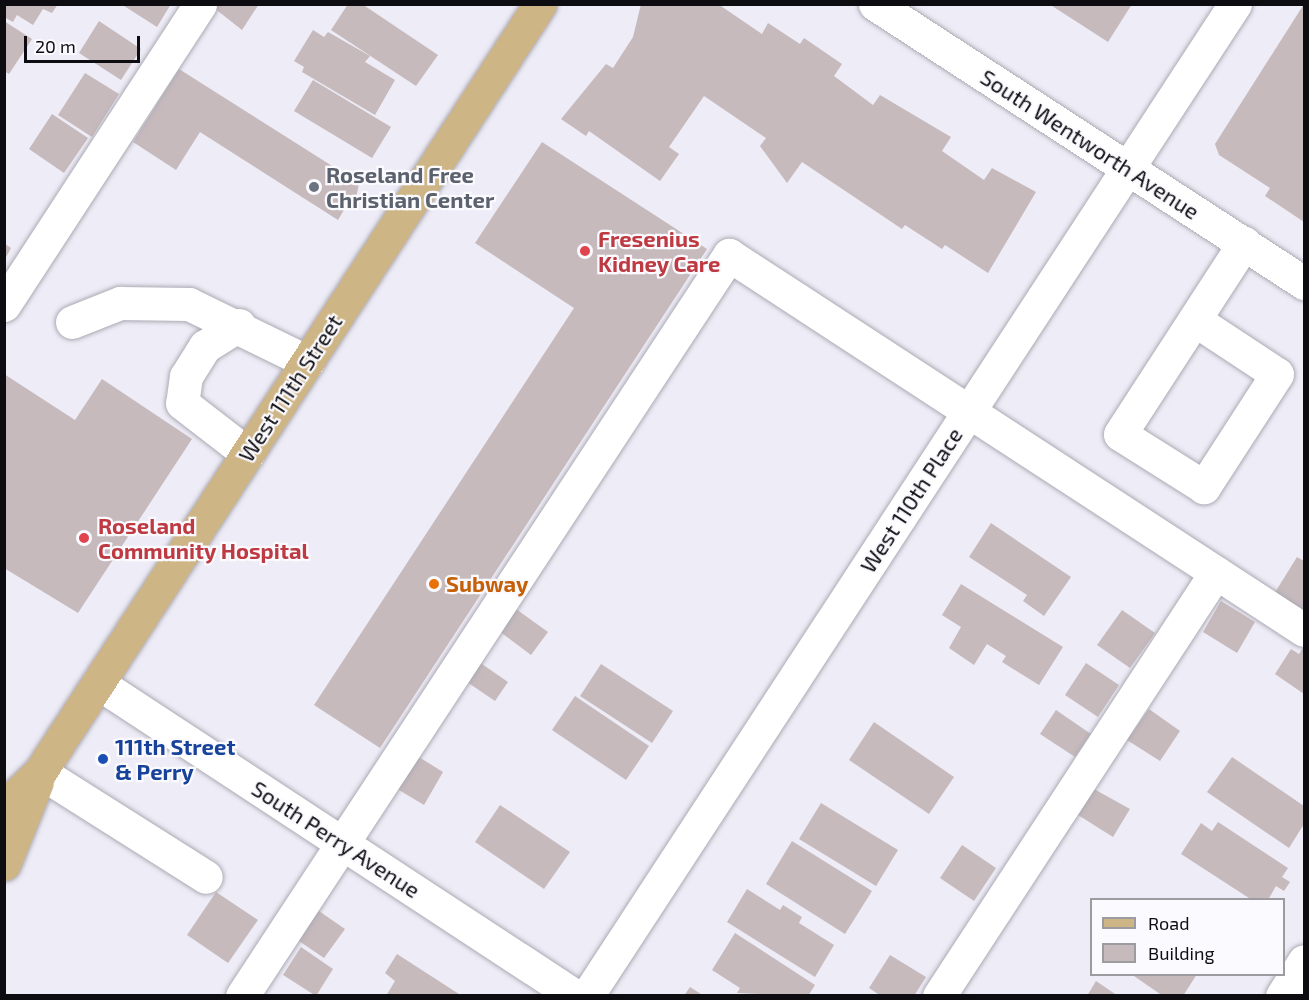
<!DOCTYPE html>
<html>
<head>
<meta charset="utf-8">
<style>
  body { margin:0 }
  #map { position:relative; width:1309px; height:1000px; overflow:hidden; background:#eeecf6; font-family:"Exo 2",sans-serif }
  div>[style] { position:absolute }
  [style*='--x'] { left:calc(var(--x)*1px); top:calc(var(--y)*1px); width:calc(var(--w)*1px); rotate:calc(var(--a)*1deg) }
  .building>* { inset:0; background:#c6babd }
  .roads { filter:drop-shadow(0 0 2px #acaab4) drop-shadow(0 0 2px #acaab4) }
  .minor>* { height:33px; margin:-16.5px; padding:0 16.5px; transform-origin:16.5px; border-radius:16.5px; background:#fff }
  .major>* { height:33px; margin:-16.5px; padding:0 16.5px; transform-origin:16.5px; border-radius:16.5px; background:#ceb585 }
  .dots>* { width:16px; height:16px; translate:-50% -50%; box-sizing:border-box; border:3px solid #fbfafe; border-radius:50% }
  span { translate:-50% -50%; white-space:nowrap; text-align:center; line-height:1.15; -webkit-text-stroke:4.5px #fbfafe; paint-order:stroke }
  .street-label { font-size:22px; color:#0d0c10 }
  .worship-label { font-size:22px; color:#5b616d; font-weight:700 }
  .left { translate:0 -50%; text-align:left }
  .health-label { font-size:22px; color:#be3a42; font-weight:700 }
  .food-label { font-size:22px; color:#c56008; font-weight:700 }
  .transit-label { font-size:22px; color:#164399; font-weight:700 }
  .frame { position:absolute; inset:0; border:6px solid #0d0c10; pointer-events:none }
  .legend { position:absolute; left:1090px; top:898px; width:195px; height:78px; box-sizing:border-box; background:#fbfafe; border:2px solid #9c9b9f; margin:0; padding:8px 10px; list-style:none; font-size:18px; color:#0d0c10 }
  .legend li { display:flex; align-items:center; gap:12px; height:30px }
  .legend b { width:30px; border:2px solid #9c9b9f }
  .scale { position:absolute; left:24px; top:36px; width:116px; height:27px; box-sizing:border-box; border:3px solid #0d0c10; border-top:0; padding-left:8px; font-size:18px; line-height:21px; white-space:nowrap; color:#0d0c10; -webkit-text-stroke:4px #fbfafe; paint-order:stroke }
</style>
</head>
<body>
<div id="map">
  <div class="building">
    <div style="clip-path:polygon(4px 4px,58px 4px,52px 13px,43px 9px,33px 25px,17px 15px,13px 22px,4px 17px)"></div>
    <div style="clip-path:polygon(121px 4px,171px 4px,157px 27px)"></div>
    <div style="clip-path:polygon(209px 4px,259px 4px,242px 30px)"></div>
    <div style="clip-path:polygon(348px 4px,362px 4px,438px 55px,416px 86px,331px 30px)"></div>
    <div style="clip-path:polygon(641px 4px,718px 4px,762px 34px,768px 23px,800px 44px,804px 38px,842px 64px,834px 76px,873px 105px,880px 95px,951px 137px,942px 151px,984px 180px,992px 168px,1036px 192px,988px 273px,945px 245px,942px 249px,905px 225px,902px 229px,802px 162px,787px 183px,760px 146px,766px 138px,704px 96px,669px 147px,679px 154px,660px 181px,589px 131px,586px 136px,561px 119px,606px 64px,613px 68px,633px 37px)"></div>
    <div style="clip-path:polygon(1049px 4px,1132px 4px,1108px 42px)"></div>
    <div style="clip-path:polygon(1304px 4px,1304px 222px,1265px 196px,1270px 188px,1219px 155px,1215px 144px)"></div>
    <div style="clip-path:polygon(4px 21px,32px 39px,9px 74px,4px 71px)"></div>
    <div style="clip-path:polygon(99px 21px,141px 49px,121px 80px,79px 53px)"></div>
    <div style="clip-path:polygon(313px 30px,324px 37px,328px 32px,370px 56px,365px 62px,395px 80px,375px 115px,302px 72px,304px 67px,294px 61px)"></div>
    <div style="clip-path:polygon(179px 69px,359px 183px,355px 204px,348px 203px,338px 220px,200px 132px,176px 170px,133px 142px)"></div>
    <div style="clip-path:polygon(85px 73px,119px 94px,92px 137px,58px 115px)"></div>
    <div style="clip-path:polygon(313px 80px,391px 127px,372px 158px,294px 111px)"></div>
    <div style="clip-path:polygon(52px 114px,88px 138px,64px 173px,29px 149px)"></div>
    <div style="clip-path:polygon(542px 142px,707px 249px,380px 748px,314px 705px,574px 308px,475px 243px)"></div>
    <div style="clip-path:polygon(5px 244px,11px 248px,5px 259px)"></div>
    <div style="clip-path:polygon(4px 374px,75px 420px,102px 379px,192px 439px,78px 613px,4px 568px)"></div>
    <div style="clip-path:polygon(991px 523px,1071px 577px,1044px 616px,1023px 601px,1027px 595px,969px 557px)"></div>
    <div style="clip-path:polygon(1297px 557px,1304px 561px,1304px 613px,1274px 594px)"></div>
    <div style="clip-path:polygon(961px 584px,1063px 647px,1039px 685px,1002px 662px,1006px 656px,987px 644px,974px 665px,949px 648px,961px 627px,942px 615px)"></div>
    <div style="clip-path:polygon(1221px 601px,1255px 622px,1237px 653px,1203px 632px)"></div>
    <div style="clip-path:polygon(516px 609px,548px 632px,531px 655px,499px 631px)"></div>
    <div style="clip-path:polygon(1122px 610px,1155px 633px,1130px 668px,1097px 645px)"></div>
    <div style="clip-path:polygon(1304px 646px,1304px 694px,1275px 674px,1291px 649px,1299px 654px)"></div>
    <div style="clip-path:polygon(479px 662px,508px 682px,495px 701px,467px 682px)"></div>
    <div style="clip-path:polygon(1086px 663px,1119px 685px,1098px 717px,1065px 695px)"></div>
    <div style="clip-path:polygon(601px 664px,673px 711px,652px 743px,580px 696px)"></div>
    <div style="clip-path:polygon(575px 696px,649px 746px,626px 780px,552px 730px)"></div>
    <div style="clip-path:polygon(1149px 709px,1180px 731px,1160px 761px,1127px 740px)"></div>
    <div style="clip-path:polygon(1056px 710px,1091px 734px,1075px 757px,1040px 734px)"></div>
    <div style="clip-path:polygon(874px 722px,954px 777px,929px 814px,849px 760px)"></div>
    <div style="clip-path:polygon(414px 754px,443px 772px,424px 805px,394px 787px)"></div>
    <div style="clip-path:polygon(1232px 757px,1304px 806px,1304px 824px,1289px 848px,1207px 792px)"></div>
    <div style="clip-path:polygon(1094px 789px,1130px 809px,1113px 837px,1078px 815px)"></div>
    <div style="clip-path:polygon(821px 803px,898px 850px,876px 886px,799px 839px)"></div>
    <div style="clip-path:polygon(500px 805px,570px 852px,544px 889px,475px 842px)"></div>
    <div style="clip-path:polygon(1218px 822px,1288px 868px,1282px 877px,1290px 882px,1284px 891px,1276px 886px,1268px 900px,1252px 900px,1181px 854px,1201px 823px,1212px 831px)"></div>
    <div style="clip-path:polygon(792px 841px,872px 891px,845px 934px,766px 884px)"></div>
    <div style="clip-path:polygon(962px 845px,996px 868px,974px 901px,940px 878px)"></div>
    <div style="clip-path:polygon(747px 889px,780px 910px,783px 905px,802px 917px,799px 923px,834px 945px,815px 977px,727px 922px)"></div>
    <div style="clip-path:polygon(216px 892px,258px 920px,228px 963px,187px 935px)"></div>
    <div style="clip-path:polygon(316px 909px,345px 929px,324px 958px,296px 939px)"></div>
    <div style="clip-path:polygon(735px 933px,815px 985px,808px 996px,737px 993px,740px 988px,712px 970px)"></div>
    <div style="clip-path:polygon(301px 947px,333px 969px,316px 996px,283px 975px)"></div>
    <div style="clip-path:polygon(397px 954px,462px 996px,386px 996px,395px 981px,385px 973px)"></div>
    <div style="clip-path:polygon(890px 955px,926px 977px,914px 996px,881px 996px,869px 988px)"></div>
    <div style="clip-path:polygon(1131px 974px,1197px 974px,1183px 996px,1163px 996px)"></div>
    <div style="clip-path:polygon(1096px 981px,1118px 996px,1087px 996px)"></div>
    <div style="clip-path:polygon(690px 987px,704px 996px,684px 996px)"></div>
  </div>
  <div class="roads">
    <div class="minor">
      <div style="--x:875;--y:4;--w:512;--a:33.04"></div>
      <div style="--x:4;--y:305;--w:359;--a:-56.9"></div>
      <div style="--x:1195;--y:320;--w:98;--a:33.4"></div>
      <div style="--x:1277;--y:374;--w:135;--a:122.9"></div>
      <div style="--x:1204;--y:487;--w:99;--a:-147.8"></div>
      <div style="--x:1120;--y:434;--w:228;--a:-57"></div>
      <div style="--x:72;--y:322;--w:52;--a:-21.6"></div>
      <div style="--x:120;--y:303;--w:69;--a:0.8"></div>
      <div style="--x:189;--y:304;--w:132;--a:26"></div>
      <div style="--x:239;--y:325;--w:40;--a:148"></div>
      <div style="--x:205;--y:346;--w:36;--a:122"></div>
      <div style="--x:186;--y:376;--w:27;--a:98"></div>
      <div style="--x:182;--y:403;--w:83;--a:37.7"></div>
      <div style="--x:98;--y:683;--w:571;--a:33.27"></div>
      <div style="--x:40;--y:772;--w:196;--a:32.3"></div>
      <div style="--x:242;--y:996;--w:887;--a:-56.69"></div>
      <div style="--x:729;--y:255;--w:686;--a:33.11"></div>
      <div style="--x:587;--y:996;--w:1185;--a:-56.85"></div>
      <div style="--x:939;--y:996;--w:506;--a:-56.84"></div>
      <div style="--x:1282;--y:996;--w:41;--a:-57.8"></div>
    </div>
    <div class="major">
      <div style="--x:4;--y:807;--w:50;--a:-44.2"></div>
      <div style="--x:40;--y:772;--w:916;--a:-56.93"></div>
      <div style="--x:4;--y:864;--w:88;--a:-68.1"></div>
    </div>
  </div>
  <div class="dots">
    <div style="left:314px;top:187px;background:#6b7280"></div>
    <div style="left:585px;top:251px;background:#e0444e"></div>
    <div style="left:84px;top:538px;background:#e0444e"></div>
    <div style="left:434px;top:584px;background:#e8710a"></div>
    <div style="left:103px;top:759px;background:#1a4fb4"></div>
  </div>
  <div class="street-label">
    <span style="left:1090px;top:144px;rotate:33deg">South Wentworth Avenue</span>
    <span style="left:290px;top:388px;rotate:-57deg">West 111th Street</span>
    <span style="left:911px;top:500px;rotate:-57deg">West 110th Place</span>
    <span style="left:336px;top:839px;rotate:33deg">South Perry Avenue</span>
  </div>
  <div class="worship-label">
    <span class="left" style="left:326px;top:187px">Roseland Free<br>Christian Center</span>
  </div>
  <div class="health-label">
    <span class="left" style="left:598px;top:251px">Fresenius<br>Kidney Care</span>
    <span class="left" style="left:98px;top:538px">Roseland<br>Community Hospital</span>
  </div>
  <div class="food-label">
    <span class="left" style="left:446px;top:584px">Subway</span>
  </div>
  <div class="transit-label">
    <span class="left" style="left:115px;top:759px">111th Street<br>&amp; Perry</span>
  </div>
  <div class="frame"></div>
  <ul class="legend">
  <li><b style="height:8px;background:#ceb585"></b>Road</li>
  <li><b style="height:16px;background:#c6babd"></b>Building</li>
  </ul>
  <div class="scale">20 m</div>
</div>
</body>
</html>
